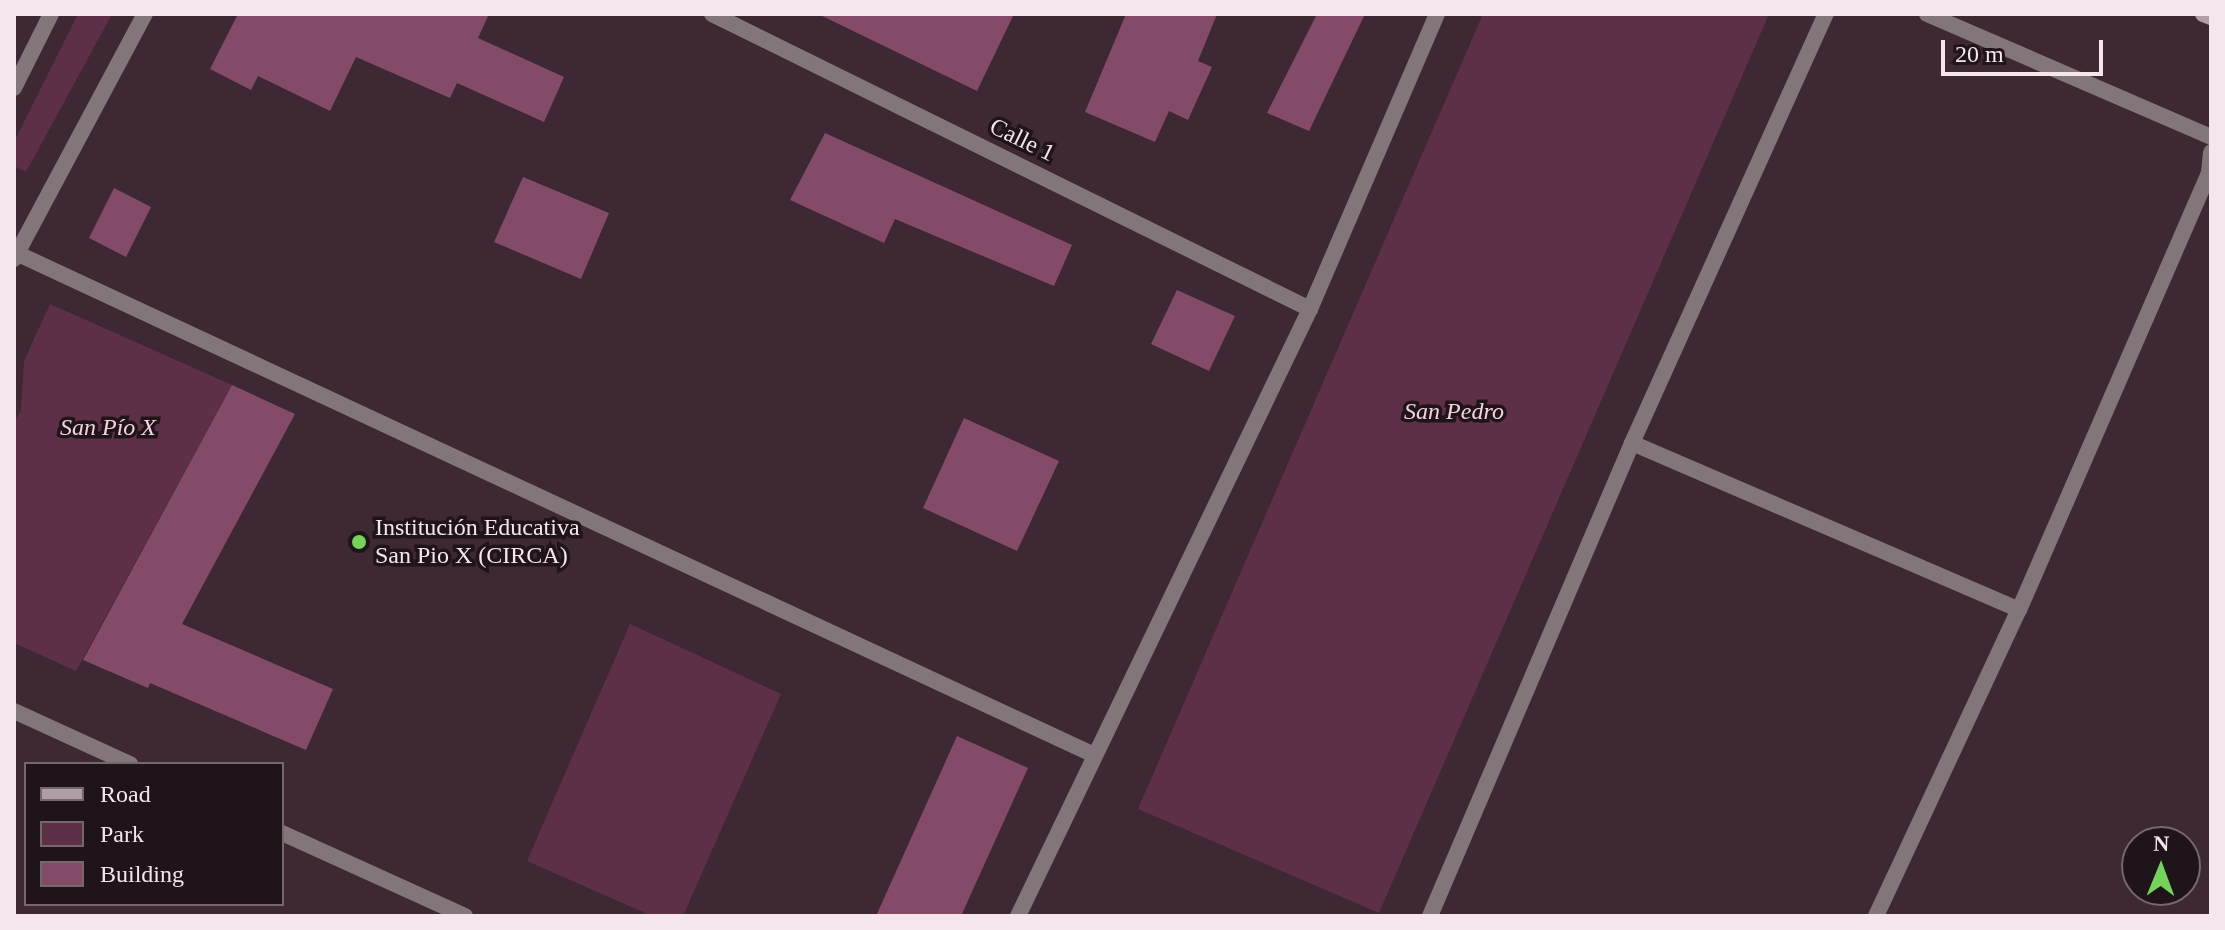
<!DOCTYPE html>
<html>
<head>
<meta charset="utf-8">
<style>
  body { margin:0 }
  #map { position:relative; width:2225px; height:930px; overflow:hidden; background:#3e2833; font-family:"Times New Roman",serif }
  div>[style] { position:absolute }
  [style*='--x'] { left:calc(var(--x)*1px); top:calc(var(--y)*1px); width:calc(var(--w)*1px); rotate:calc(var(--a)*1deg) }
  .green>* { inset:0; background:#5e3048 }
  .building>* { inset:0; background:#834b67 }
  .minor>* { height:16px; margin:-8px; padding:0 8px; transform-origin:8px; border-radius:8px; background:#82767b }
  .tertiary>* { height:16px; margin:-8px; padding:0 8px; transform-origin:8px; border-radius:8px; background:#82767b }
  .secondary>* { height:16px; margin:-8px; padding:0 8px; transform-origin:8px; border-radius:8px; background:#b19da6 }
  .dots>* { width:22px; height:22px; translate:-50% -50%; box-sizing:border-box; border:4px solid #1f1419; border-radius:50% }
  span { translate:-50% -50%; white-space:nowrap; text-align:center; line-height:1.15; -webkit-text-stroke:7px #1f1419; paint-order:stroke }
  .street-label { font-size:24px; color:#f5e5ec }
  .park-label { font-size:24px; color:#f6d1e2; font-style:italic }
  .poi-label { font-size:24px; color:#f5e5ec }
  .left { translate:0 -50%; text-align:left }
  .frame { position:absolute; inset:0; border:16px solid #f5e5ec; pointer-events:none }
  .legend { position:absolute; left:24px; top:762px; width:260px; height:144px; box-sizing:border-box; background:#1f1419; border:2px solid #75686d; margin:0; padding:10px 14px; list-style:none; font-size:24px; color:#f5e5ec }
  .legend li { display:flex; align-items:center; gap:16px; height:40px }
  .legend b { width:40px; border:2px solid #75686d }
  .north { position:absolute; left:2121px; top:826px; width:80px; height:80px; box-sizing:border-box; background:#1f1419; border:2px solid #75686d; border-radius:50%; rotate:1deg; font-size:22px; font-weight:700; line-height:32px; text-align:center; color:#f5e5ec }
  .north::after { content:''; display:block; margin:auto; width:28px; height:36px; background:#75d25a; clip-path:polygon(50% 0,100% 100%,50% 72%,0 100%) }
  .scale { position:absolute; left:1941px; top:40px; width:162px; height:36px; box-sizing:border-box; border:4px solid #f5e5ec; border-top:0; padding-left:10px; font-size:24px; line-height:28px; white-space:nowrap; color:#f5e5ec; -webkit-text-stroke:6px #1f1419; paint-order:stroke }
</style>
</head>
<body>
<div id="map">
  <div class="green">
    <div style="clip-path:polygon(78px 14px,112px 14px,26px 172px,14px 166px,14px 142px)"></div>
    <div style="clip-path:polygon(1483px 14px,1769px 14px,1379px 913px,1138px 809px)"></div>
    <div style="clip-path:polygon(50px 304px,232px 385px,76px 671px,14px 643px,14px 421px,21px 411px,24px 361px)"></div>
    <div style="clip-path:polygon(630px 624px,781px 694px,683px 916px,652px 916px,527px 861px)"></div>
  </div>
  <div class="building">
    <div style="clip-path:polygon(238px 14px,489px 14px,478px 38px,564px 77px,544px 122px,457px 83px,450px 98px,356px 57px,330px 111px,258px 76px,251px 90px,210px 69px)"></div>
    <div style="clip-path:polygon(818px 14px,1014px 14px,977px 91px)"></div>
    <div style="clip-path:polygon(1126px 14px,1217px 14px,1198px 61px,1212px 67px,1188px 120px,1169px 111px,1155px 142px,1085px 112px)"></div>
    <div style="clip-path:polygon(1317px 14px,1365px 14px,1309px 131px,1267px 113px)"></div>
    <div style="clip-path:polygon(825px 133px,1072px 245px,1054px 286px,895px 219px,884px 243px,790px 200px)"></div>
    <div style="clip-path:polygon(523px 177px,609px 213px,581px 279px,494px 242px)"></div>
    <div style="clip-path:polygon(114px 188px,151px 207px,126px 257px,89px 238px)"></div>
    <div style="clip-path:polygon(1177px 290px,1235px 316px,1209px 371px,1151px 344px)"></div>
    <div style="clip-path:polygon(232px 385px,295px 414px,182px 624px,333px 689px,306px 750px,150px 683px,148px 688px,83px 660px)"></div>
    <div style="clip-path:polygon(964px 418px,1059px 461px,1017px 551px,923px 508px)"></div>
    <div style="clip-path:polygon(957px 736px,1028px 768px,961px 916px,876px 916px)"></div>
  </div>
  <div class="minor">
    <div style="--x:712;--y:14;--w:667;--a:26.26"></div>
    <div style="--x:1927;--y:14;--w:309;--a:23.4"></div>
    <div style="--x:14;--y:252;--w:1191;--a:24.97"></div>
    <div style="--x:1632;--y:443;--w:421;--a:23.3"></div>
    <div style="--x:14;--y:711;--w:128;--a:24.6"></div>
    <div style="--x:282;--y:833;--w:201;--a:24.4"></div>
    <div style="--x:1018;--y:916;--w:674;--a:-64.31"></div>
    <div style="--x:1310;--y:309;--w:321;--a:-66.7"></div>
    <div style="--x:1430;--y:916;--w:514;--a:-66.87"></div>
    <div style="--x:1632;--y:443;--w:471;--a:-65.7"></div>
    <div style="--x:1876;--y:916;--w:338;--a:-65"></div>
    <div style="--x:2019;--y:610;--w:477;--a:-66.5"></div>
    <div style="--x:2209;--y:172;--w:20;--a:-84"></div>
  </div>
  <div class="tertiary">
    <div style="--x:14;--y:88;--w:83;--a:-63.4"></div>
    <div style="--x:14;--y:259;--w:278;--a:-61.9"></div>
  </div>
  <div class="secondary">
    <div style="--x:2203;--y:14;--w:9;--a:21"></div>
  </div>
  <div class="dots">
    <div style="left:359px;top:542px;background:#75d25a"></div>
  </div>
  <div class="street-label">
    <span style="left:1022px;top:140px;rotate:26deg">Calle 1</span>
  </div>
  <div class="park-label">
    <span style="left:1454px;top:412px">San Pedro</span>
    <span style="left:108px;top:428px">San Pío X</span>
  </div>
  <div class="poi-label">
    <span class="left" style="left:375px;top:542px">Institución Educativa<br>San Pio X (CIRCA)</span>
  </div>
  <div class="frame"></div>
  <ul class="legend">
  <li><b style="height:10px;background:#b19da6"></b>Road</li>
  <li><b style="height:22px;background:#5e3048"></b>Park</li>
  <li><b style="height:22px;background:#834b67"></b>Building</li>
  </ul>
  <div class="north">N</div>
  <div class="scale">20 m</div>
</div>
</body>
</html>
